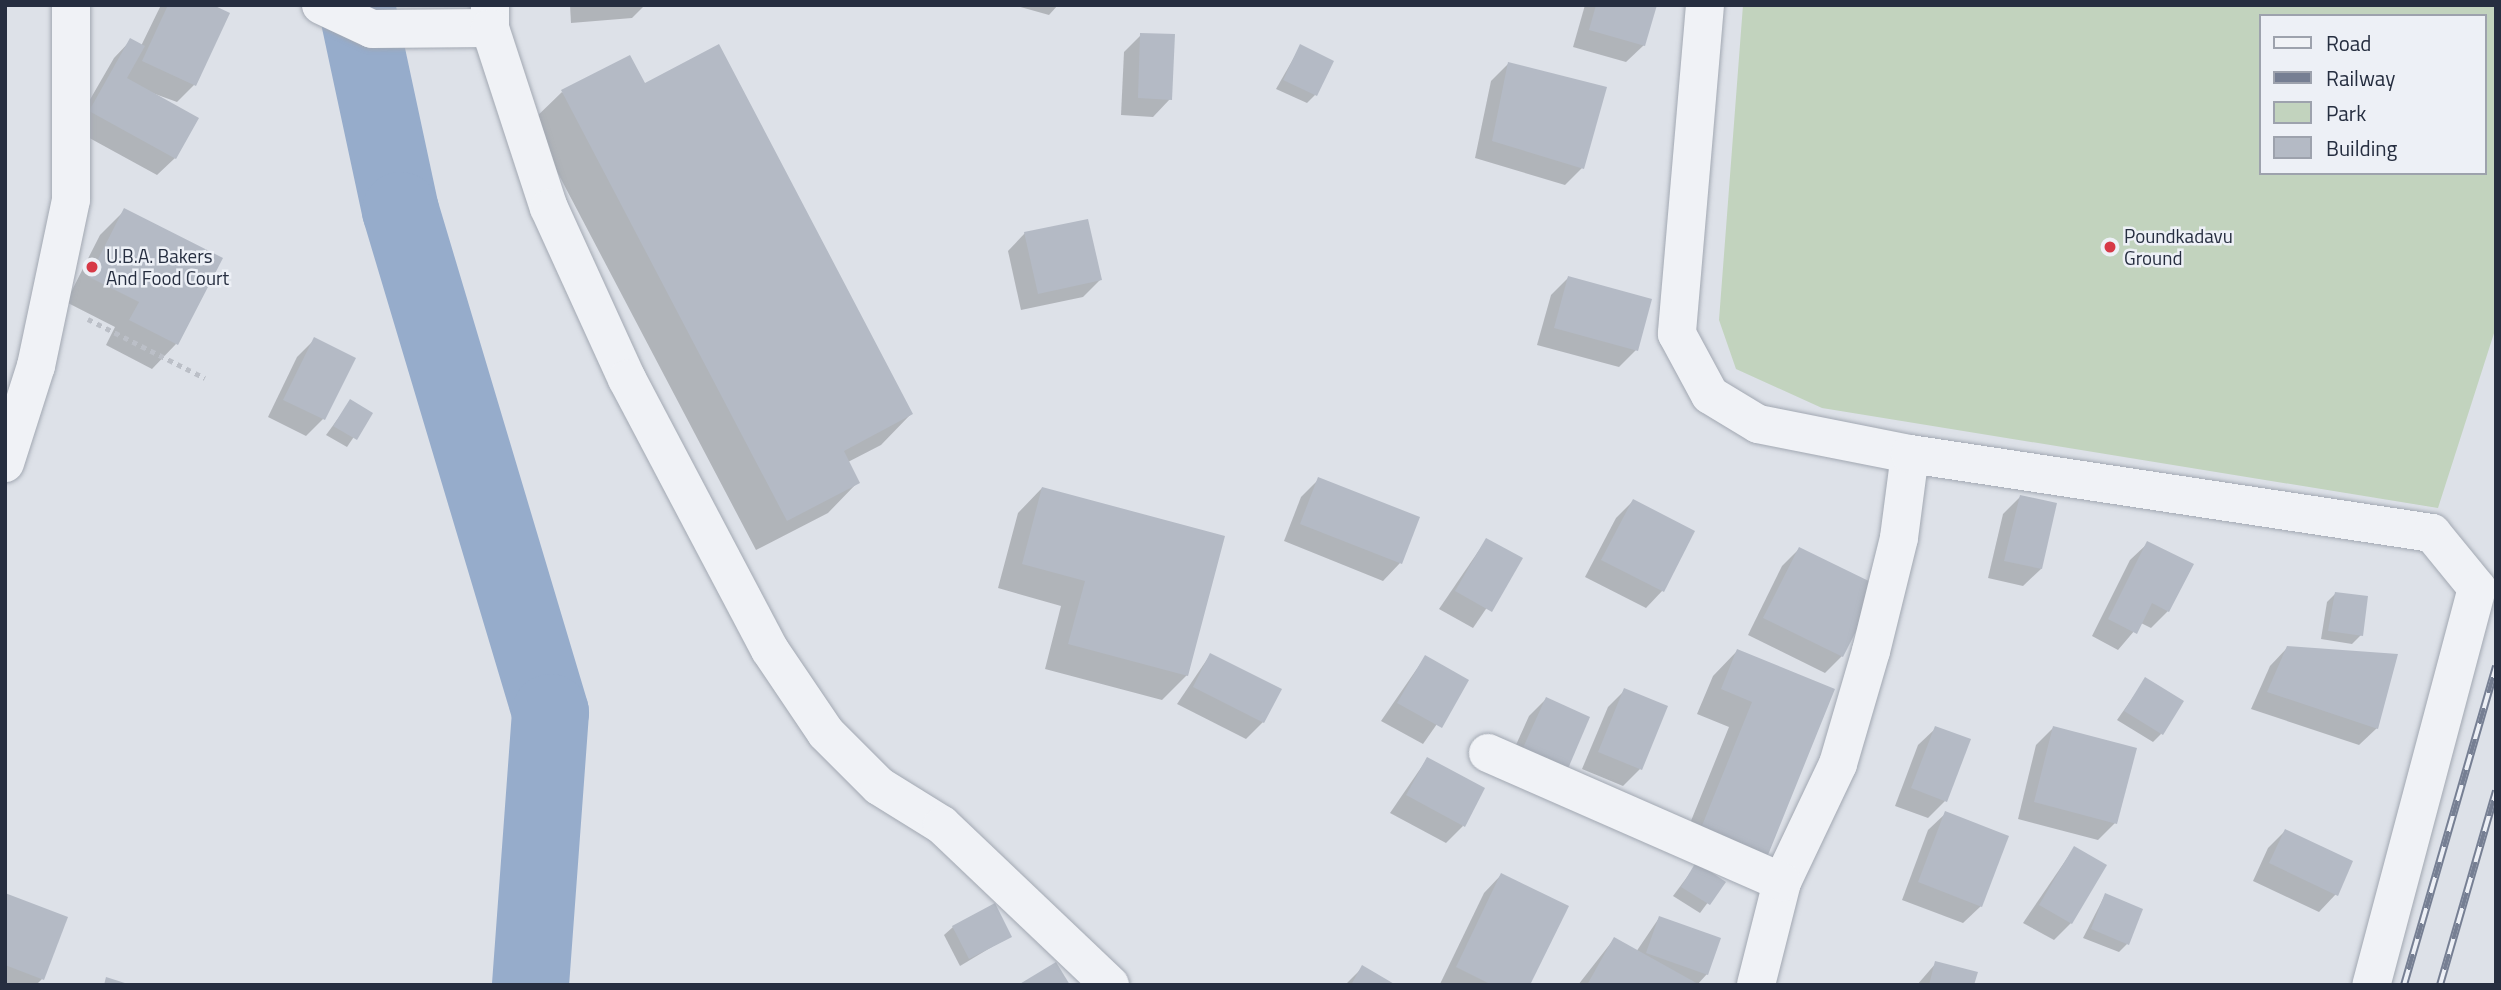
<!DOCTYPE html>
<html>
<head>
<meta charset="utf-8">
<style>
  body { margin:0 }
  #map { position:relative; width:2501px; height:990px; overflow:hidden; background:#dde1e8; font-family:"Titillium Web",sans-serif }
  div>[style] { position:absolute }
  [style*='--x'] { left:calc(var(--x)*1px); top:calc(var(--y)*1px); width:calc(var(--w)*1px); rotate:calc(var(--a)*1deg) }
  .green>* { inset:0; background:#c2d3be }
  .shadow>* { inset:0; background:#0003 }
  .river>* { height:77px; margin:-38.5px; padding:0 38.5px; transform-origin:38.5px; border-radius:38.5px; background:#96accb }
  .building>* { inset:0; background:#b4bac5 }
  .path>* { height:4.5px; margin-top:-2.25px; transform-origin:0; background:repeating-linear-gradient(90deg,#bbbfc7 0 5px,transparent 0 10px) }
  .roads { filter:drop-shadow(0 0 2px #a2a8b2) drop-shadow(0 0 2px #a2a8b2) }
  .minor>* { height:38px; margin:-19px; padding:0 19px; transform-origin:19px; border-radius:19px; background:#f0f2f6 }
  .rail>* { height:8px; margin-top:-4px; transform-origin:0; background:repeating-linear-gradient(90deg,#edf0f6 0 16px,#767f93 0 32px); box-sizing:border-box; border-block:2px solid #767f93 }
  .dots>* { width:19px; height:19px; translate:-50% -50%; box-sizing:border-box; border:4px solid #edf0f6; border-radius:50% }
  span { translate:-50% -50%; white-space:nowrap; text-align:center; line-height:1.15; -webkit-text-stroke:5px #edf0f6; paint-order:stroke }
  .poi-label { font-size:19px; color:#262e40 }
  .left { translate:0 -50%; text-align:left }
  .frame { position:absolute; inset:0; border:7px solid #262e40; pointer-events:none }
  .legend { position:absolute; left:2259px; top:14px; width:228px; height:161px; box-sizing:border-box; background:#edf0f6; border:2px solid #9da2ad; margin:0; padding:9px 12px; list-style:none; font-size:21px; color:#262e40 }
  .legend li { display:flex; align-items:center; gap:14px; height:35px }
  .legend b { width:35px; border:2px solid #9da2ad }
</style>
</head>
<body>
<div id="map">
  <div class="green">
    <div style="clip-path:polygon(evenodd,1743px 5px,2496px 5px,2496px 327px,2438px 508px,1822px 408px,1736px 369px,1719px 320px,1743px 5px,2261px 16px,2485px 16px,2485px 173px,2261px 173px,2261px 16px)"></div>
  </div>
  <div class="shadow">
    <div style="clip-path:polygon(161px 5px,209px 5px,194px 85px,177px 102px,144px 90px,175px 158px,157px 175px,73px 129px,114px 58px,131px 40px,141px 46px)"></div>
    <div style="clip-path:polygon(570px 5px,645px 5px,632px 18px,571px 23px)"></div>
    <div style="clip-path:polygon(1013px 5px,1058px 5px,1049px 15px)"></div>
    <div style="clip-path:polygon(1585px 5px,1655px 5px,1644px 45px,1626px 62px,1573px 47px)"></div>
    <div style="clip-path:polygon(1141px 35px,1170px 99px,1153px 117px,1121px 115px,1124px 52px)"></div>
    <div style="clip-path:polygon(1300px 47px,1315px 95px,1307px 103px,1276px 89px)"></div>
    <div style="clip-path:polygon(1508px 64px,1582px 168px,1565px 185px,1475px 158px,1491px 81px)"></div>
    <div style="clip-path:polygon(562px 92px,911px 414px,881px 445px,848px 462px,858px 482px,828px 513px,756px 550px,531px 122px)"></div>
    <div style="clip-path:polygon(125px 210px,176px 344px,152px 369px,106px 345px,115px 327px,66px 302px,100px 235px)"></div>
    <div style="clip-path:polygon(1025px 233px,1100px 280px,1083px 297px,1021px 310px,1008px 251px)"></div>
    <div style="clip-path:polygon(1568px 278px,1636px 350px,1619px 367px,1537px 345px,1551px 295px)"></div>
    <div style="clip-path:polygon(315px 339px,323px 419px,306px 436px,268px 417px,297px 357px)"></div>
    <div style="clip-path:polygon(351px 401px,370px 413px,347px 447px,326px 435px)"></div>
    <div style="clip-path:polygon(1319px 479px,1417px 518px,1400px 563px,1383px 581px,1284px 541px,1301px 497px)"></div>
    <div style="clip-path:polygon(1042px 488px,1187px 675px,1162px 700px,1045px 669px,1061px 606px,998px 588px,1018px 513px)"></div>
    <div style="clip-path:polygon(2020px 497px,2041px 569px,2023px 586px,1988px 578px,2003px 514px)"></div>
    <div style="clip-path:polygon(1633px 501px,1663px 590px,1646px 608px,1585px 577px,1616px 518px)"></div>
    <div style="clip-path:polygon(1486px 540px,1520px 559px,1473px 628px,1439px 609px)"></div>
    <div style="clip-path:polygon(2148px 543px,2168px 611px,2151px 628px,2141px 623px,2118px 650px,2092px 636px,2130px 560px)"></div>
    <div style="clip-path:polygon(1799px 549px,1842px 656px,1825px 673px,1748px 635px,1782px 566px)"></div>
    <div style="clip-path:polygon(2336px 593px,2361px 635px,2352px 644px,2321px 639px,2327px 602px)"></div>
    <div style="clip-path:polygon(2287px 648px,2377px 728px,2359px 745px,2251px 709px,2270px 666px)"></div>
    <div style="clip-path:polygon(1737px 651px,1833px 690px,1678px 853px,1729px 727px,1697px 714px,1713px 676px)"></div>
    <div style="clip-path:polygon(1210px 655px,1263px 722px,1246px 739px,1177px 704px)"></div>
    <div style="clip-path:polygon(1425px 657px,1467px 681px,1423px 744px,1381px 721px)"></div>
    <div style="clip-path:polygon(2145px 680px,2161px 734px,2153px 742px,2117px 720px)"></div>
    <div style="clip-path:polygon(1625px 690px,1640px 769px,1623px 786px,1582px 769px,1608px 707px)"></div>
    <div style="clip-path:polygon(1546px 699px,1588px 718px,1506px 767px,1529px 716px)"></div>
    <div style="clip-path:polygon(1936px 728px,1945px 801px,1928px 818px,1895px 806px,1918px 745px)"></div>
    <div style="clip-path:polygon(2053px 728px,2115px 823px,2098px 840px,2018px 819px,2036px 745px)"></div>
    <div style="clip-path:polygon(1427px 759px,1463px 826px,1446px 843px,1390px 813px)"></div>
    <div style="clip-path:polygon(1946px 813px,1981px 906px,1963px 923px,1902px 900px,1928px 830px)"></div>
    <div style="clip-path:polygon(2285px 831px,2336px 894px,2319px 912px,2253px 881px,2268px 848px)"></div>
    <div style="clip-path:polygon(2074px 848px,2071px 923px,2054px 940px,2023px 923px)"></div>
    <div style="clip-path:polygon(1696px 865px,1723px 882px,1700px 913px,1673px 896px)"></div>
    <div style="clip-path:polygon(1501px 875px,1528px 985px,1440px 984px,1484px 893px)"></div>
    <div style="clip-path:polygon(5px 895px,42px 979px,36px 985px,5px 985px)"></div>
    <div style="clip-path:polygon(2105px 895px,2127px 944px,2119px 952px,2083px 938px)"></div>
    <div style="clip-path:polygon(1659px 918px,1707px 974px,1697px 985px,1578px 985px,1614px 939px,1636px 952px)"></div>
    <div style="clip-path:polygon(953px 927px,1010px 936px,960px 966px,944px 935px)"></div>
    <div style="clip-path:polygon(1936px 963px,1973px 985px,1917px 985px)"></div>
    <div style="clip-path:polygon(1363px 967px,1392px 985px,1345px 985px)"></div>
  </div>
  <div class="river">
    <div style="--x:356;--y:5;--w:210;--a:77.9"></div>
    <div style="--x:400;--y:210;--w:524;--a:73.36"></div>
    <div style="--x:550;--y:712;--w:274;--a:94.2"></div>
  </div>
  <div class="building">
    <div style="clip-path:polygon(168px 5px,213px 5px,230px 13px,196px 86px,142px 61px)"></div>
    <div style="clip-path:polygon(1596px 5px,1657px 5px,1645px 46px,1589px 30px)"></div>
    <div style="clip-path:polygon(1140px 33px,1175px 34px,1172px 100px,1138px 98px)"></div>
    <div style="clip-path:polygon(130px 38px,145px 46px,127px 78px,199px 118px,176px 159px,89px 111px)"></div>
    <div style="clip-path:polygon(719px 44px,913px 414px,844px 451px,860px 483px,787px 521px,561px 90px,630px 55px,645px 83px)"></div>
    <div style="clip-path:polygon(1300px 44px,1334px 61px,1317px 96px,1283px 80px)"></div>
    <div style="clip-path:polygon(1508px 62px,1607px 87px,1584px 169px,1492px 141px)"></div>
    <div style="clip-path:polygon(124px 208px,223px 258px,178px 345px,129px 320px,139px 302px,89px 277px)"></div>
    <div style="clip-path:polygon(1088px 219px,1102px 280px,1038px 294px,1024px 232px)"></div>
    <div style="clip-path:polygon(1568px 276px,1652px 299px,1638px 351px,1554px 328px)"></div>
    <div style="clip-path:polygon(314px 337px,356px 358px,325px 420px,283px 400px)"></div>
    <div style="clip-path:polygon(350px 399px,373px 413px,357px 440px,333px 426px)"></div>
    <div style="clip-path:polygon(1318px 477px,1420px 517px,1402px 564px,1300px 524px)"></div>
    <div style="clip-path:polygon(1042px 487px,1225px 536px,1188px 676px,1068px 644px,1085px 581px,1022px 564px)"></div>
    <div style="clip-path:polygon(2020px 495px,2057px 503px,2042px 569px,2004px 561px)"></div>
    <div style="clip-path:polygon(1633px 499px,1695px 531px,1664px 592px,1601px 560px)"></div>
    <div style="clip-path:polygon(1486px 538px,1523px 558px,1492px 612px,1455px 591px)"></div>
    <div style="clip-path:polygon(2147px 541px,2194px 564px,2169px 612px,2152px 603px,2137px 634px,2108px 619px)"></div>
    <div style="clip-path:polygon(1799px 547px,1879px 586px,1843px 657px,1763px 618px)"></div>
    <div style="clip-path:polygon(2335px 592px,2368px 596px,2363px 636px,2328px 631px)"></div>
    <div style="clip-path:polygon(2287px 646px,2398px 654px,2378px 729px,2267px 692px)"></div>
    <div style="clip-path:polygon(1737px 649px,1835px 689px,1768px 855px,1701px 828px,1752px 702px,1721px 689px)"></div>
    <div style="clip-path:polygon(1210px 653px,1282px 689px,1264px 723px,1193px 687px)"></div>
    <div style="clip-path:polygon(1425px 655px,1469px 680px,1442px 728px,1397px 703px)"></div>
    <div style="clip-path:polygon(2145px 677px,2184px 701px,2163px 735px,2124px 711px)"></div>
    <div style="clip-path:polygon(1624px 688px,1668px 706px,1642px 770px,1598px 752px)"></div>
    <div style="clip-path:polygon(1546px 697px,1590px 717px,1567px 771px,1522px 750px)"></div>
    <div style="clip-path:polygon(1935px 726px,1971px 739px,1947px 802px,1911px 788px)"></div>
    <div style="clip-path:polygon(2053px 726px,2137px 748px,2117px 824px,2034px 802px)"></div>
    <div style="clip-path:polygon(1427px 757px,1485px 788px,1465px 827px,1406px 795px)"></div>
    <div style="clip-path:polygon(1945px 811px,2009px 836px,1982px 907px,1918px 882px)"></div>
    <div style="clip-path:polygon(2285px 829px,2353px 861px,2338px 896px,2269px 863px)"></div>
    <div style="clip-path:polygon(2074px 846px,2107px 865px,2072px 924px,2039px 905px)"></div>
    <div style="clip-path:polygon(1696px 862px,1726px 882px,1710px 905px,1681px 887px)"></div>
    <div style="clip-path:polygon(1501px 873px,1569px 906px,1530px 985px,1492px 985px,1456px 967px)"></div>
    <div style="clip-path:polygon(5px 893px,68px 917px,44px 980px,5px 965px)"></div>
    <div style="clip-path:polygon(2105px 893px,2143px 909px,2129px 945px,2091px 929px)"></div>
    <div style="clip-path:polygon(995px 903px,1012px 937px,969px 959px,952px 926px)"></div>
    <div style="clip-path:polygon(1659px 916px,1721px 938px,1708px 975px,1646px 953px)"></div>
    <div style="clip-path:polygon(1614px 937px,1700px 985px,1587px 985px)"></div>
    <div style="clip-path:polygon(1935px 961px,1978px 972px,1974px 985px,1929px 985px)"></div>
    <div style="clip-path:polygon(1056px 962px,1070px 985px,1018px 985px)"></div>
    <div style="clip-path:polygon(1362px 965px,1396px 985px,1351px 985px)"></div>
    <div style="clip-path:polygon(106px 977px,128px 984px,128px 985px,104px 985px)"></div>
  </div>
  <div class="path">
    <div style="--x:88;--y:319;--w:131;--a:26.8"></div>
  </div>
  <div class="roads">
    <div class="minor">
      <div style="--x:321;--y:5;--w:56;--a:25.2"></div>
      <div style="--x:372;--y:29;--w:118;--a:-0.5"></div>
      <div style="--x:490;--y:5;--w:23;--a:90"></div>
      <div style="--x:490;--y:28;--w:189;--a:71.9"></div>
      <div style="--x:549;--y:208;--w:188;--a:65.5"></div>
      <div style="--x:627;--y:379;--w:306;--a:62.2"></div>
      <div style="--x:770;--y:650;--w:100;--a:56"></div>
      <div style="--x:826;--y:733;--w:75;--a:45"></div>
      <div style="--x:879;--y:786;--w:74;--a:31.8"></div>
      <div style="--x:942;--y:825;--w:232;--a:43.6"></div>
      <div style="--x:1705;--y:5;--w:330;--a:94.9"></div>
      <div style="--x:1677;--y:334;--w:69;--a:61.6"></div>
      <div style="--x:1710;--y:395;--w:56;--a:31.1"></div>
      <div style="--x:1758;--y:424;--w:155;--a:11.2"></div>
      <div style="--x:1910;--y:454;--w:85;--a:97.5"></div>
      <div style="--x:1899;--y:538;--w:116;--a:103.9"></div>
      <div style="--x:1871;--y:651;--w:118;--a:106.3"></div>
      <div style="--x:1838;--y:764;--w:131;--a:115.4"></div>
      <div style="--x:1782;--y:882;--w:106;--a:104.2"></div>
      <div style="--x:1910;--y:454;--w:528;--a:8.61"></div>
      <div style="--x:2432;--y:533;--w:71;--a:50.7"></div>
      <div style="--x:2477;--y:588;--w:411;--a:104.9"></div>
      <div style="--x:5;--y:463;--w:102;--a:-72.3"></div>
      <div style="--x:36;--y:366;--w:170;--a:-78.1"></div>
      <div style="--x:71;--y:200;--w:195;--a:-90"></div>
      <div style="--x:1488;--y:753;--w:321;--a:23.7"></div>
    </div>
  </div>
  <div class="rail">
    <div style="--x:2404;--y:985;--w:332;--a:-73.9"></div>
    <div style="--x:2440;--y:985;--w:202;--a:-73.9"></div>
  </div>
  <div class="dots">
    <div style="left:2110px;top:247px;background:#d73947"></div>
    <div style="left:92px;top:267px;background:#d73947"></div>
  </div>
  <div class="poi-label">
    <span class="left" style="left:2124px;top:247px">Poundkadavu<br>Ground</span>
    <span class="left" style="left:106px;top:267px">U.B.A. Bakers<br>And Food Court</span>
  </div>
  <div class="frame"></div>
  <ul class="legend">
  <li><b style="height:9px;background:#f0f2f6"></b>Road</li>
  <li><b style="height:9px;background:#767f93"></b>Railway</li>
  <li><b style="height:19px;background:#c2d3be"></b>Park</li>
  <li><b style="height:19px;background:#b4bac5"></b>Building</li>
  </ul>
</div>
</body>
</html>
